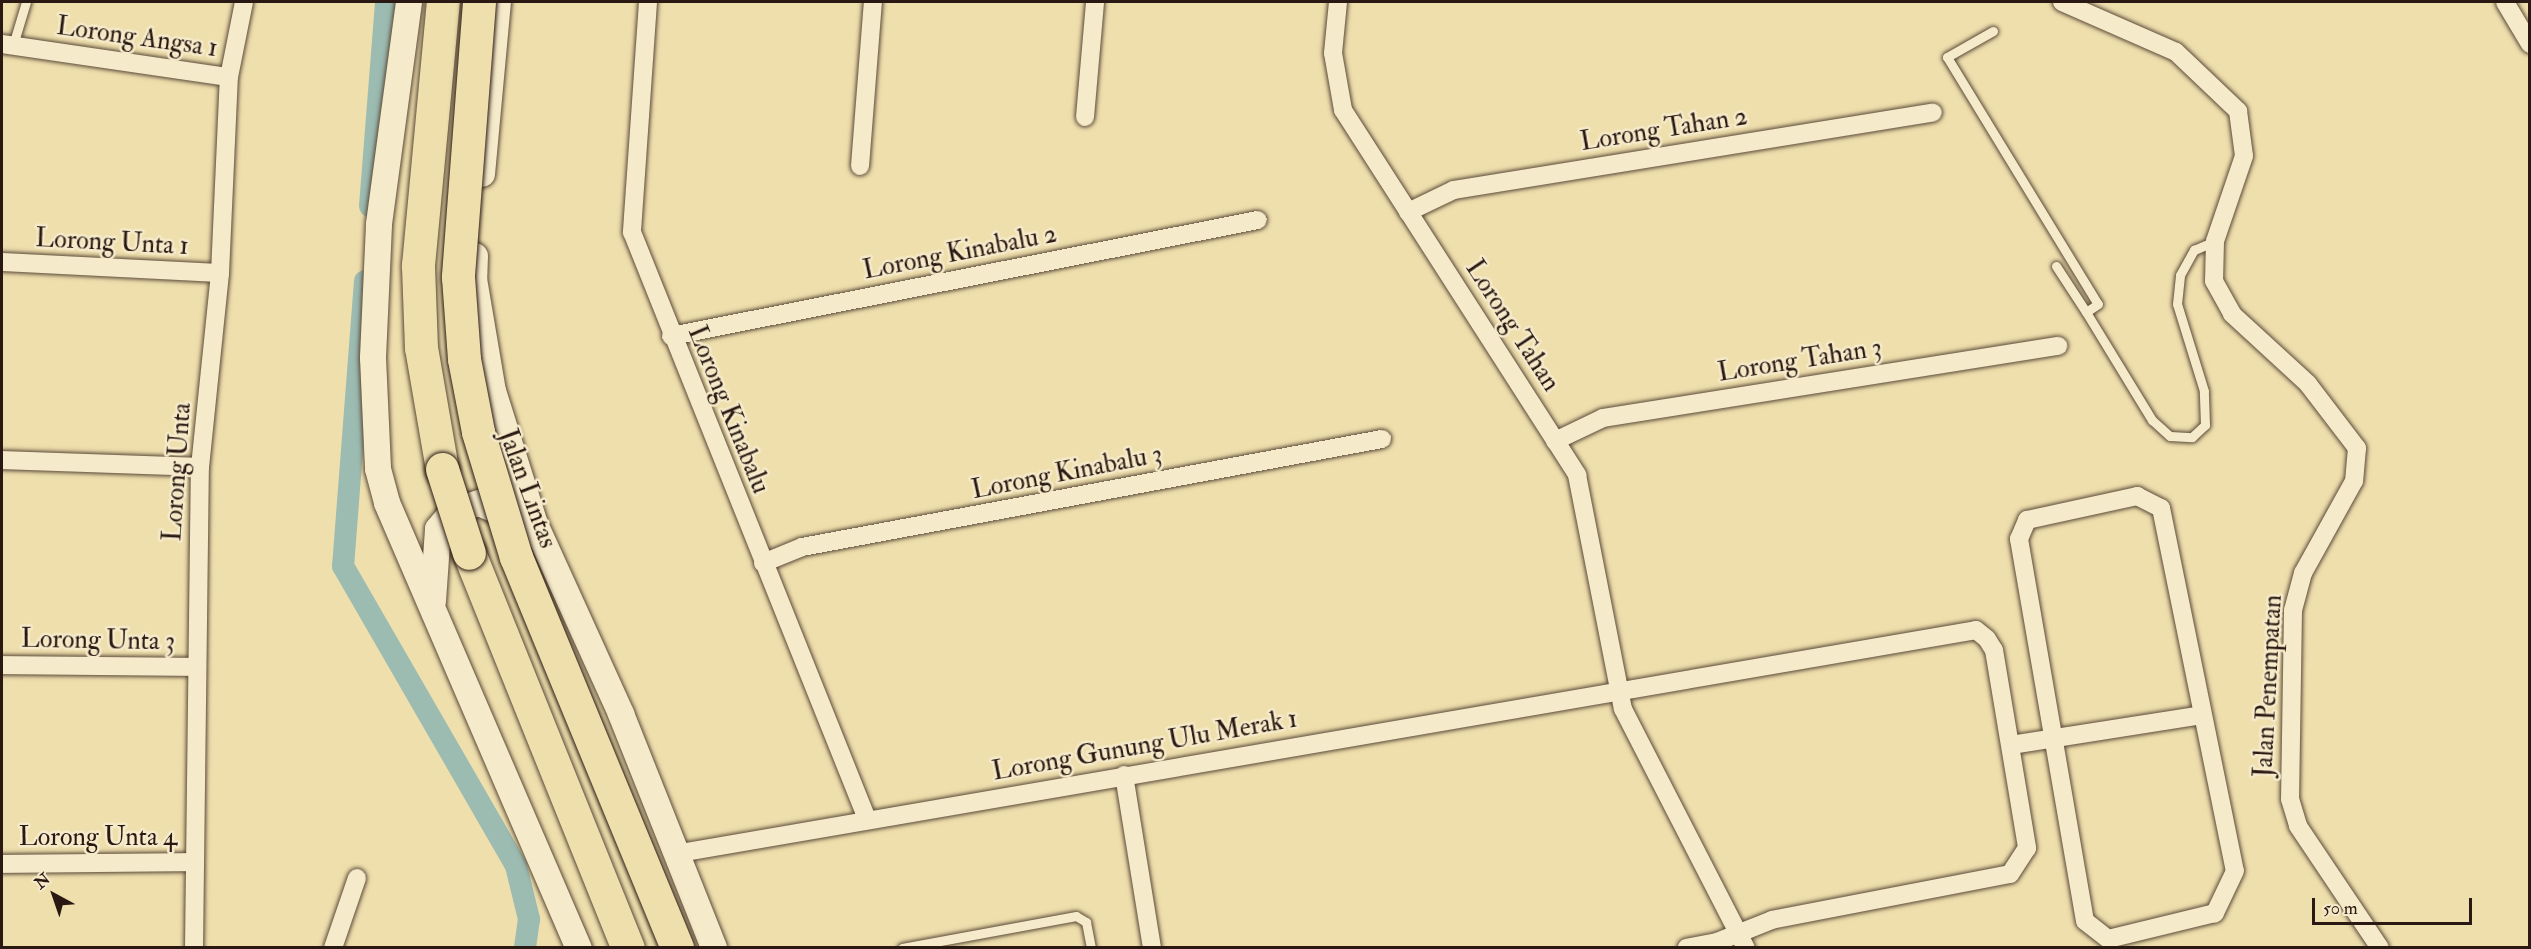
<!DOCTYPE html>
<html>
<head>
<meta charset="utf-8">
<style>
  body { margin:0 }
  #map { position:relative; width:2531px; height:949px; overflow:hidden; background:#efdfad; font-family:"IM FELL Double Pica",serif }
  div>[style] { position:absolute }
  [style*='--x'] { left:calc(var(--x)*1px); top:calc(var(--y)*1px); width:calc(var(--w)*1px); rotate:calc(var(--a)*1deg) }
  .canal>* { height:22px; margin:-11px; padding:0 11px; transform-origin:11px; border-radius:11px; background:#9cbbb1 }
  .roads { filter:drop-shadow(0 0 2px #5b4a39) drop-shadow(0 0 2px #5b4a39) }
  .lane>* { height:9px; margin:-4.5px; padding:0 4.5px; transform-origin:4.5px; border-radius:4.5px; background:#f5eaca }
  .street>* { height:18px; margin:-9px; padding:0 9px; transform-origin:9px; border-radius:9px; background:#f5eaca }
  .secondary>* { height:26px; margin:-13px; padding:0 13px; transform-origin:13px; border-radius:13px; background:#f5eaca }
  .highway>* { height:33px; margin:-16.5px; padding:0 16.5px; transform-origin:16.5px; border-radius:16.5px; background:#efdfad }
  .bridges { filter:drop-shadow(0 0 2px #2a1912) drop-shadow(0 0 2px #2a1912) }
  .highway-bridge>* { height:33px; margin:-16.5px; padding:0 16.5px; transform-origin:16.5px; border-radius:16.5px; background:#efdfad }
  span { translate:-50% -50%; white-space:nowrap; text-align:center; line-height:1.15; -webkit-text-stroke:5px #f5eaca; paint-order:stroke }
  .street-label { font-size:26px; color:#2a1912 }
  .frame { position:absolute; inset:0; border:3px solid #2a1912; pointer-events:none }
  .north { position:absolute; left:24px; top:865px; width:60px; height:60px; -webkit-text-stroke:4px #f5eaca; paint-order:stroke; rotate:320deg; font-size:16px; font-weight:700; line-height:24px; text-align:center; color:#2a1912 }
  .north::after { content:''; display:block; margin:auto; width:21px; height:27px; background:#2a1912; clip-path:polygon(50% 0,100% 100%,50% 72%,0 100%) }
  .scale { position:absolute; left:2312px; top:898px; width:160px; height:27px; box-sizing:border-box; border:3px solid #2a1912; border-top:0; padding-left:8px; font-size:18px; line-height:21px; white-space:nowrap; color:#2a1912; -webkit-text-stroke:4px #f5eaca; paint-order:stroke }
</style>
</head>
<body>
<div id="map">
  <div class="canal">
    <div style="--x:370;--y:206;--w:205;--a:-85.5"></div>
    <div style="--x:365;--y:281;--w:286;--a:94.4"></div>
    <div style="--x:343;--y:566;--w:346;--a:60"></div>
    <div style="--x:516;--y:866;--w:55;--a:76.2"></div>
    <div style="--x:529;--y:919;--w:29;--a:98"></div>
  </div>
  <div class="roads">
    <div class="lane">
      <div style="--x:1993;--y:31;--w:53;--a:150.5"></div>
      <div style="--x:1947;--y:57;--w:289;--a:58.6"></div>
      <div style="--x:2098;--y:304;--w:14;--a:146"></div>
      <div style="--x:2086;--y:312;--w:127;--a:58.6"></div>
      <div style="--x:2152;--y:420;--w:24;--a:42"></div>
      <div style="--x:2170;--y:436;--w:22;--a:3"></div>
      <div style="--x:2192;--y:437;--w:18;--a:-43"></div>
      <div style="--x:2205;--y:425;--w:34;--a:-92"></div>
      <div style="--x:2204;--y:391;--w:91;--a:-107.2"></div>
      <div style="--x:2177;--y:304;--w:29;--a:-84"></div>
      <div style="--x:2180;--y:275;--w:29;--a:-61"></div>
      <div style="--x:2194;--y:250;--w:23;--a:-23"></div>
      <div style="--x:13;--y:45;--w:45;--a:-73.2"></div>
      <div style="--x:2056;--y:266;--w:55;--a:56.9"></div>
      <div style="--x:902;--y:948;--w:177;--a:-10.4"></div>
      <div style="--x:1076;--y:916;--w:12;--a:31"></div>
      <div style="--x:1086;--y:922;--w:26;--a:79"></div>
    </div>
    <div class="street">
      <div style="--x:648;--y:2;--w:231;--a:94"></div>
      <div style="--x:632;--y:232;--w:632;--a:68.18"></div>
      <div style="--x:1338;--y:2;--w:51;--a:95.6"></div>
      <div style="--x:1333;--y:53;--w:58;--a:80"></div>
      <div style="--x:1343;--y:110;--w:434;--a:57.3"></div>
      <div style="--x:1577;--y:475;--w:238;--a:78.9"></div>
      <div style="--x:1623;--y:709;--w:269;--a:62.8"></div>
      <div style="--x:2062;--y:2;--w:124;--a:23.7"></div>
      <div style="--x:2176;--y:52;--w:86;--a:43.6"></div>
      <div style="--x:2238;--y:111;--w:45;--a:82.4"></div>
      <div style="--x:2244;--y:156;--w:90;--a:108.8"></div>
      <div style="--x:2215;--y:241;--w:40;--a:91.4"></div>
      <div style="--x:2214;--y:281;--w:38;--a:61"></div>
      <div style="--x:2232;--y:314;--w:103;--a:42.6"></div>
      <div style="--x:2308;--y:384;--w:81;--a:52.6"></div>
      <div style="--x:2357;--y:448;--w:33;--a:95"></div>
      <div style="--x:2354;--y:481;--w:105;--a:119"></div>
      <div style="--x:2303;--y:573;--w:38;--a:105"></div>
      <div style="--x:2293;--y:610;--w:189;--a:90.9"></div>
      <div style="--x:2290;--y:799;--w:28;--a:73"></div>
      <div style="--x:2298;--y:826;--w:147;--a:56.1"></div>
      <div style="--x:2505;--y:2;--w:49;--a:59.2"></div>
      <div style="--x:2;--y:44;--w:229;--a:8.3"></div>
      <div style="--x:1085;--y:117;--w:115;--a:-85"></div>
      <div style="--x:860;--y:166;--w:165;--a:-85.5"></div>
      <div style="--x:1408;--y:212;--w:51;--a:-25.6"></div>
      <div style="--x:1454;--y:190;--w:485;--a:-9.2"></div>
      <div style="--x:2;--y:262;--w:218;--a:2.9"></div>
      <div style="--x:671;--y:336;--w:598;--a:-11.18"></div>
      <div style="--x:1555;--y:441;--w:53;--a:-25.6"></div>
      <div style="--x:1603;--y:418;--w:461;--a:-9"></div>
      <div style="--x:2;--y:460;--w:198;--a:2"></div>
      <div style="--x:2137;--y:496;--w:27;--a:27"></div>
      <div style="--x:2161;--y:508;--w:370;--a:78.5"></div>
      <div style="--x:2235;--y:871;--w:47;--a:115.5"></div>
      <div style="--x:2215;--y:913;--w:110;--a:166.3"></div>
      <div style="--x:2108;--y:939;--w:29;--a:-142"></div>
      <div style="--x:2085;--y:921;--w:388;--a:-99.8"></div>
      <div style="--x:2019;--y:539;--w:21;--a:-67"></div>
      <div style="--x:2027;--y:520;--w:113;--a:-12.3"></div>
      <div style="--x:763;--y:563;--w:42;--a:-22.3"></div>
      <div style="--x:802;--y:547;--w:590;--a:-10.55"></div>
      <div style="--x:2;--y:665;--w:193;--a:0.6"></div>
      <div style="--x:2011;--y:745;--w:193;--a:-8.9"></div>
      <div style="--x:1124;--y:775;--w:175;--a:80.8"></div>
      <div style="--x:680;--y:853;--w:1315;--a:-9.76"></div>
      <div style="--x:1976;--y:630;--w:14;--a:39"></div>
      <div style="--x:1987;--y:639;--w:13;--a:58"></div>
      <div style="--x:1994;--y:650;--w:201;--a:80.5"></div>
      <div style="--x:2027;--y:848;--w:31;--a:123"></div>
      <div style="--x:2010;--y:874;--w:242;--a:169.1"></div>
      <div style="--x:1772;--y:920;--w:59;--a:158.2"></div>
      <div style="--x:1717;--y:942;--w:31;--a:169"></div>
      <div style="--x:2;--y:864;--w:193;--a:-0.6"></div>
      <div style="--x:194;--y:948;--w:481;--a:-89.3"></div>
      <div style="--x:200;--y:467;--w:195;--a:-84.1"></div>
      <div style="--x:220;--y:273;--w:196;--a:-87.4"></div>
      <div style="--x:229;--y:77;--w:76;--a:-78.7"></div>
      <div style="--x:333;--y:948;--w:74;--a:-71.1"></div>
    </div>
    <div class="secondary">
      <div style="--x:409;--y:2;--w:225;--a:97.7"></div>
      <div style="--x:379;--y:225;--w:133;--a:92.6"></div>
      <div style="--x:373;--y:358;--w:111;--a:87.4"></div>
      <div style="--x:378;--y:469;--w:35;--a:75"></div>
      <div style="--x:387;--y:503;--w:485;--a:66.7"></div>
      <div style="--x:482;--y:174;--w:173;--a:-84.7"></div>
      <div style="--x:475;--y:256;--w:23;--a:92"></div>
      <div style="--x:474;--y:279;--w:114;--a:80.4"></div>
      <div style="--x:493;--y:391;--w:139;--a:72.5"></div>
      <div style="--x:535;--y:524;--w:209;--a:65.6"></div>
      <div style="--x:621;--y:714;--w:252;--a:68.3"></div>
      <div style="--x:433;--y:601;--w:72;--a:-86"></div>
      <div style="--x:438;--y:529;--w:23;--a:-50"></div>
      <div style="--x:453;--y:511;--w:27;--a:-17"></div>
      <div style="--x:479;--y:503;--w:38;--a:23"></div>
    </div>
    <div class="highway">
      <div style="--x:442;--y:469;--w:123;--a:-99.8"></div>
      <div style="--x:421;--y:348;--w:83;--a:-92.1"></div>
      <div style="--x:418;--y:265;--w:264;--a:-84.6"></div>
      <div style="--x:469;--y:553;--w:426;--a:68.1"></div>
    </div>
  </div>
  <div class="bridges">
    <div class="highway-bridge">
      <div style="--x:479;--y:2;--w:276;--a:94.4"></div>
      <div style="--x:458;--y:277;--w:82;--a:85.8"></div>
      <div style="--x:464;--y:359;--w:74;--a:79.1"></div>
      <div style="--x:478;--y:432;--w:131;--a:73.1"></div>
      <div style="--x:516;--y:557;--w:423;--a:67.6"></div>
      <div style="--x:442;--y:469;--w:88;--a:72.2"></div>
    </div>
  </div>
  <div class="street-label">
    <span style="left:137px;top:38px;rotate:8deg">Lorong Angsa 1</span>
    <span style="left:1664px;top:130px;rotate:-9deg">Lorong Tahan 2</span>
    <span style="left:112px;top:243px;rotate:3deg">Lorong Unta 1</span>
    <span style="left:960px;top:253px;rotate:-11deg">Lorong Kinabalu 2</span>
    <span style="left:1512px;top:326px;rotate:57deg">Lorong Tahan</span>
    <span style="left:1800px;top:361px;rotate:-9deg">Lorong Tahan 3</span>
    <span style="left:728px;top:410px;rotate:68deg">Lorong Kinabalu</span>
    <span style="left:178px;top:472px;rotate:-86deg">Lorong Unta</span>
    <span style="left:1067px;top:473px;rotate:-11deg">Lorong Kinabalu 3</span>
    <span style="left:527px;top:489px;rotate:70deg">Jalan Lintas</span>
    <span style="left:98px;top:641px;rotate:1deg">Lorong Unta 3</span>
    <span style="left:2269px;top:686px;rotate:-87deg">Jalan Penempatan</span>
    <span style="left:1145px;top:746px;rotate:-10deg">Lorong Gunung Ulu Merak 1</span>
    <span style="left:98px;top:838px">Lorong Unta 4</span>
  </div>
  <div class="frame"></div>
  <div class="north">N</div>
  <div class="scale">50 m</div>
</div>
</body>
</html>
